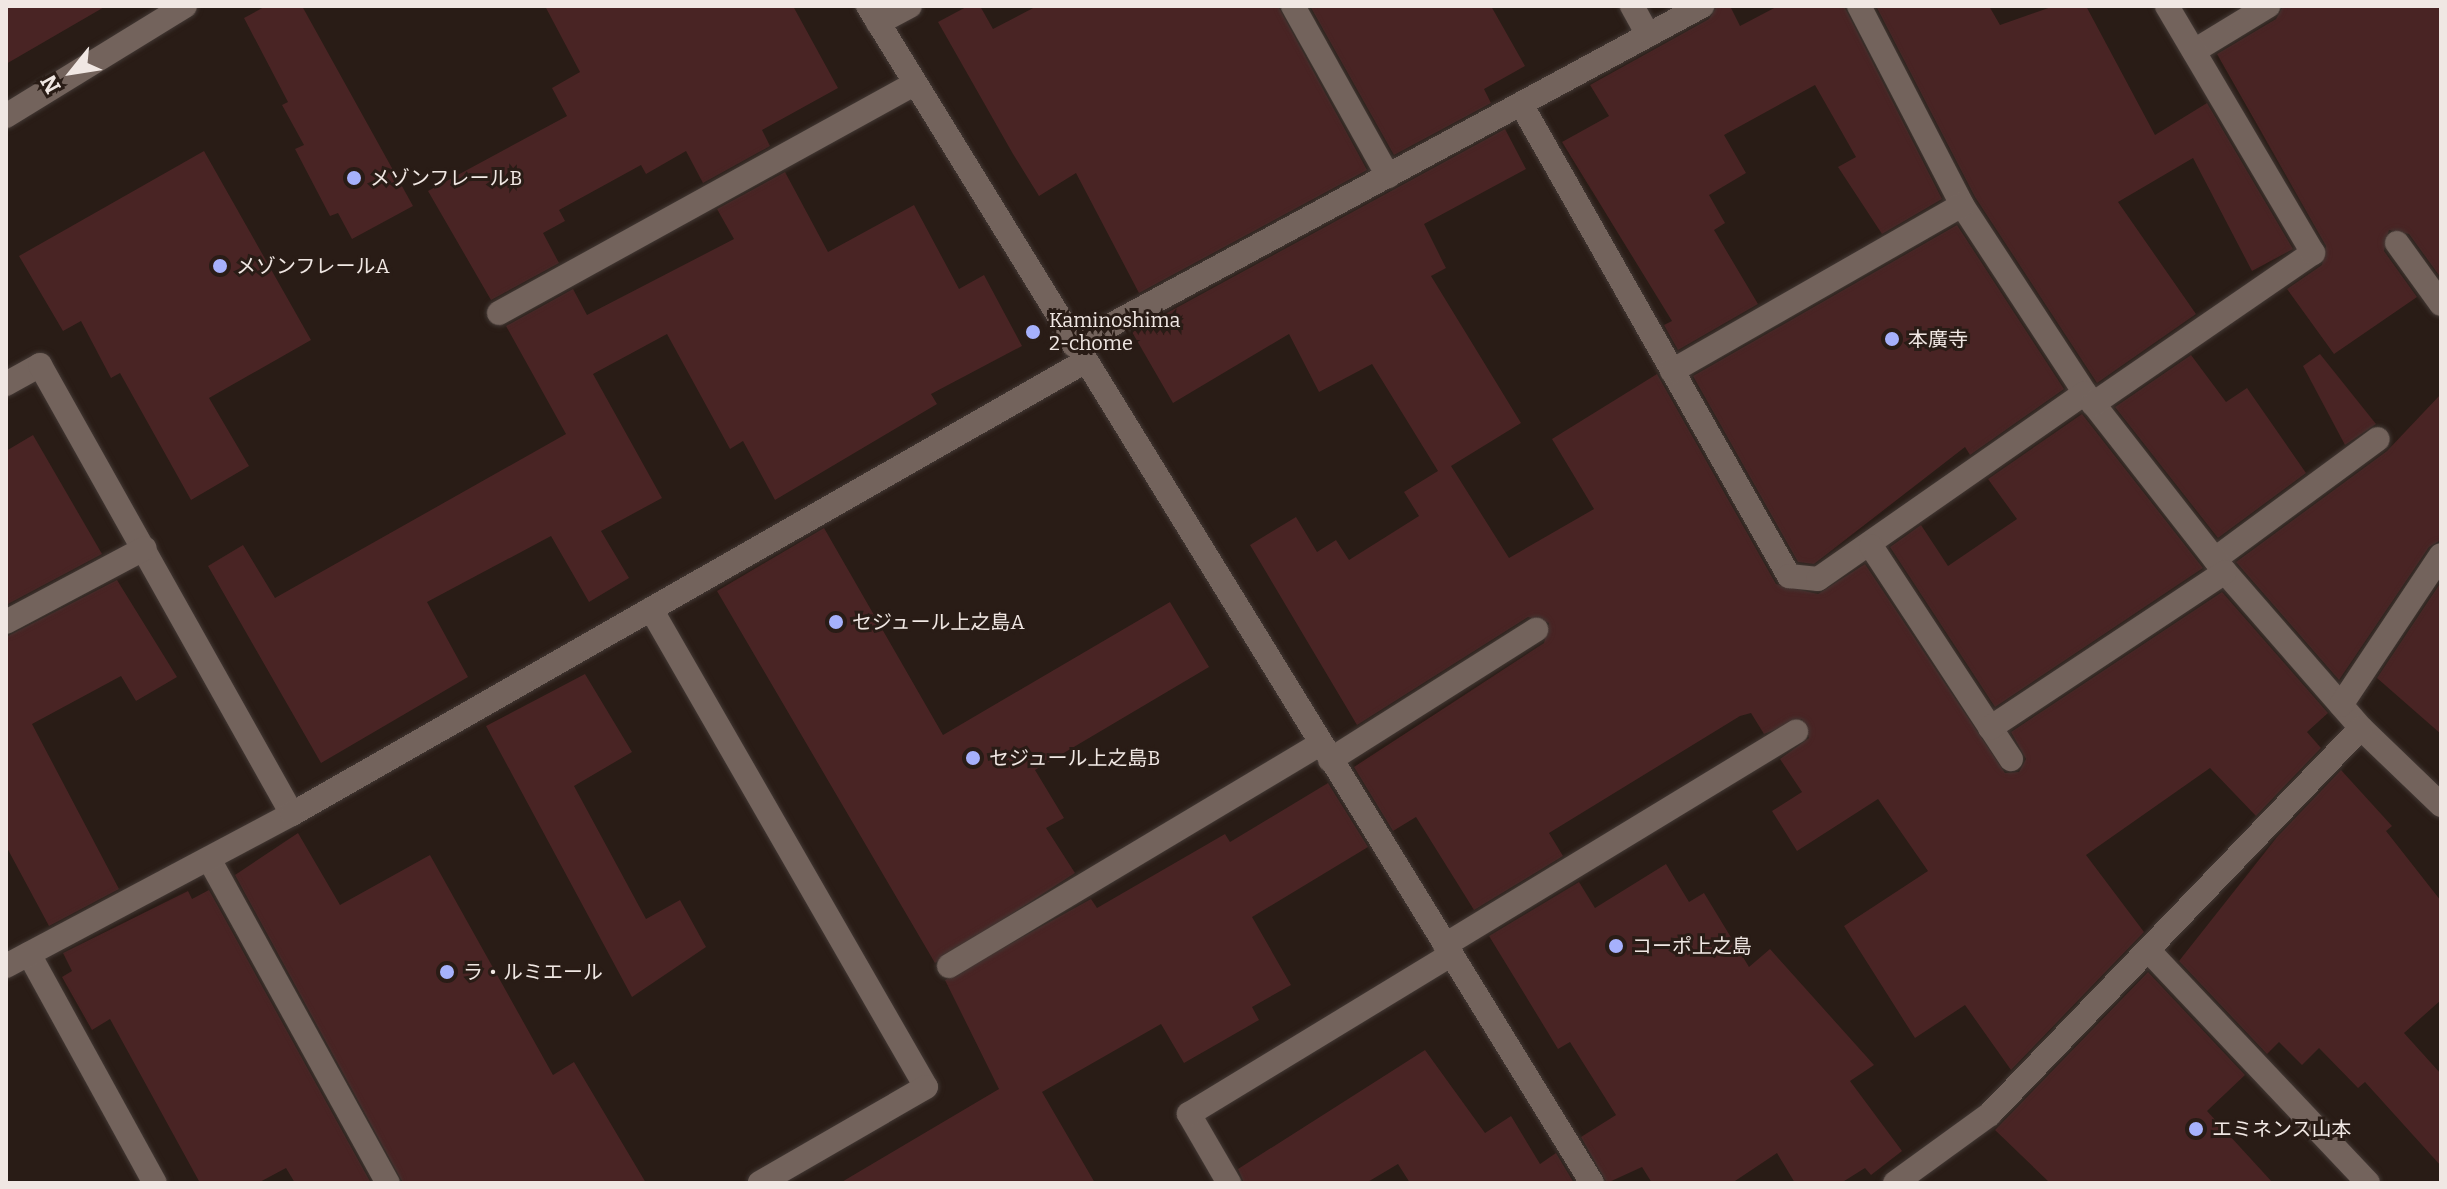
<!DOCTYPE html>
<html>
<head>
<meta charset="utf-8">
<style>
  body { margin:0 }
  #map { position:relative; width:2447px; height:1189px; overflow:hidden; background:#291c16; font-family:Bitter,"Noto Sans JP",serif }
  div>[style] { position:absolute }
  [style*='--x'] { left:calc(var(--x)*1px); top:calc(var(--y)*1px); width:calc(var(--w)*1px); rotate:calc(var(--a)*1deg) }
  .building>* { inset:0; background:#492424 }
  .roads { filter:drop-shadow(0 0 2px #423834) drop-shadow(0 0 2px #423834) }
  .lane>* { height:24px; margin:-12px; padding:0 12px; transform-origin:12px; border-radius:12px; background:#73635c }
  .street>* { height:24px; margin:-12px; padding:0 12px; transform-origin:12px; border-radius:12px; background:#73635c }
  .secondary>* { height:24px; margin:-12px; padding:0 12px; transform-origin:12px; border-radius:12px; background:#73635c }
  .dots>* { width:22px; height:22px; translate:-50% -50%; box-sizing:border-box; border:4px solid #291c16; border-radius:50% }
  span { translate:-50% -50%; white-space:nowrap; text-align:center; line-height:1.15; -webkit-text-stroke:6px #291c16; paint-order:stroke }
  .poi-label { font-size:20px; color:#f0e7e3 }
  .left { translate:0 -50%; text-align:left }
  .frame { position:absolute; inset:0; border:8px solid #f0e7e3; pointer-events:none }
  .north { position:absolute; left:32px; top:32px; width:80px; height:80px; -webkit-text-stroke:6px #291c16; paint-order:stroke; rotate:240deg; font-size:22px; font-weight:700; line-height:32px; text-align:center; color:#f0e7e3 }
  .north::after { content:''; display:block; margin:auto; width:28px; height:36px; background:#f0e7e3; clip-path:polygon(50% 0,100% 100%,50% 72%,0 100%) }
</style>
</head>
<body>
<div id="map">
  <div class="building">
    <div style="clip-path:polygon(6px 6px,106px 6px,6px 64px)"></div>
    <div style="clip-path:polygon(266px 6px,302px 6px,413px 206px,352px 239px,338px 213px,330px 216px,295px 149px,304px 145px,282px 105px,288px 102px,244px 18px)"></div>
    <div style="clip-path:polygon(545px 6px,793px 6px,838px 88px,762px 130px,770px 146px,703px 183px,686px 151px,646px 174px,641px 165px,559px 210px,565px 221px,543px 233px,559px 263px,491px 300px,428px 191px,567px 116px,552px 88px,580px 72px)"></div>
    <div style="clip-path:polygon(968px 6px,980px 6px,993px 29px,1037px 6px,1278px 6px,1367px 170px,1139px 293px,1076px 173px,1039px 196px,1013px 154px,938px 22px)"></div>
    <div style="clip-path:polygon(1310px 6px,1491px 6px,1525px 66px,1484px 89px,1491px 103px,1394px 155px)"></div>
    <div style="clip-path:polygon(1717px 6px,1730px 6px,1740px 26px,1778px 6px,1844px 6px,1942px 199px,1882px 234px,1838px 167px,1856px 157px,1815px 85px,1724px 135px,1746px 173px,1709px 195px,1725px 223px,1714px 230px,1758px 304px,1678px 350px,1664px 325px,1672px 321px,1562px 142px,1609px 116px,1590px 85px,1709px 19px)"></div>
    <div style="clip-path:polygon(1876px 6px,1989px 6px,2000px 25px,2054px 6px,2086px 6px,2155px 135px,2207px 103px,2293px 249px,2252px 271px,2193px 158px,2118px 202px,2196px 314px,2097px 383px,1975px 197px)"></div>
    <div style="clip-path:polygon(2283px 6px,2441px 6px,2441px 278px,2409px 234px,2389px 230px,2384px 251px,2417px 297px,2334px 354px,2287px 289px,2322px 265px,2326px 246px,2217px 54px,2276px 19px)"></div>
    <div style="clip-path:polygon(1505px 129px,1526px 169px,1424px 224px,1446px 268px,1431px 276px,1521px 423px,1451px 466px,1509px 558px,1594px 509px,1552px 439px,1657px 374px,1776px 584px,1818px 594px,1865px 564px,2005px 773px,2019px 772px,2026px 759px,2011px 732px,2222px 592px,2328px 713px,2307px 732px,2321px 748px,2256px 816px,2210px 768px,2086px 855px,2144px 932px,2011px 1070px,1965px 1005px,1915px 1038px,1844px 926px,1928px 871px,1878px 799px,1797px 851px,1772px 811px,1802px 792px,1780px 759px,1809px 738px,1802px 719px,1764px 734px,1751px 713px,1740px 716px,1549px 833px,1563px 856px,1474px 910px,1416px 817px,1393px 831px,1354px 767px,1544px 643px,1549px 623px,1528px 617px,1357px 725px,1250px 545px,1296px 517px,1317px 552px,1336px 540px,1349px 560px,1419px 516px,1404px 492px,1438px 471px,1372px 364px,1319px 392px,1289px 334px,1173px 403px,1132px 332px)"></div>
    <div style="clip-path:polygon(204px 151px,311px 340px,209px 398px,249px 466px,191px 500px,120px 373px,111px 378px,81px 321px,63px 331px,19px 256px)"></div>
    <div style="clip-path:polygon(785px 172px,828px 252px,914px 205px,959px 289px,984px 275px,1022px 346px,931px 394px,937px 404px,775px 500px,743px 441px,730px 449px,667px 334px,593px 374px,662px 498px,601px 531px,629px 578px,589px 602px,551px 536px,427px 602px,468px 677px,321px 763px,208px 566px,243px 545px,275px 598px,566px 434px,506px 326px,573px 289px,587px 315px,734px 239px,717px 209px)"></div>
    <div style="clip-path:polygon(1957px 225px,2064px 389px,1970px 455px,1965px 447px,1814px 564px,1798px 562px,1693px 376px)"></div>
    <div style="clip-path:polygon(2320px 354px,2376px 424px,2345px 445px,2303px 366px)"></div>
    <div style="clip-path:polygon(2191px 355px,2226px 402px,2247px 388px,2306px 473px,2218px 538px,2115px 407px)"></div>
    <div style="clip-path:polygon(2441px 394px,2441px 540px,2429px 547px,2339px 680px,2236px 562px,2387px 451px)"></div>
    <div style="clip-path:polygon(2082px 414px,2203px 568px,1995px 707px,1890px 547px,1921px 525px,1948px 566px,2017px 519px,1988px 479px)"></div>
    <div style="clip-path:polygon(33px 435px,102px 554px,6px 605px,6px 451px)"></div>
    <div style="clip-path:polygon(824px 528px,943px 735px,1170px 602px,1209px 667px,1035px 770px,1064px 818px,1046px 828px,1075px 873px,935px 963px,717px 591px)"></div>
    <div style="clip-path:polygon(117px 580px,177px 677px,136px 701px,121px 676px,32px 724px,119px 889px,49px 926px,6px 846px,6px 637px)"></div>
    <div style="clip-path:polygon(2441px 582px,2441px 734px,2377px 678px)"></div>
    <div style="clip-path:polygon(585px 674px,632px 752px,574px 786px,646px 919px,680px 900px,706px 947px,632px 997px,486px 726px)"></div>
    <div style="clip-path:polygon(2341px 770px,2392px 826px,2386px 831px,2441px 901px,2441px 1000px,2404px 1033px,2441px 1074px,2441px 1166px,2365px 1082px,2358px 1088px,2319px 1048px,2302px 1065px,2279px 1042px,2267px 1054px,2179px 961px,2277px 837px)"></div>
    <div style="clip-path:polygon(1328px 783px,1368px 847px,1252px 917px,1291px 985px,1252px 1007px,1259px 1020px,1184px 1063px,1161px 1024px,1042px 1092px,1095px 1183px,840px 1183px,999px 1089px,945px 980px,1091px 899px,1097px 908px,1225px 834px,1230px 842px)"></div>
    <div style="clip-path:polygon(298px 833px,340px 905px,430px 855px,553px 1075px,574px 1062px,646px 1183px,403px 1183px,235px 875px)"></div>
    <div style="clip-path:polygon(1666px 864px,1689px 902px,1704px 893px,1749px 967px,1770px 949px,1874px 1065px,1850px 1081px,1902px 1151px,1871px 1175px,1865px 1168px,1841px 1183px,1795px 1183px,1777px 1153px,1732px 1183px,1652px 1183px,1642px 1167px,1607px 1183px,1581px 1137px,1616px 1115px,1570px 1042px,1558px 1049px,1489px 936px,1579px 882px,1595px 908px)"></div>
    <div style="clip-path:polygon(209px 890px,371px 1183px,295px 1183px,286px 1168px,258px 1183px,200px 1183px,110px 1019px,92px 1030px,62px 977px,72px 971px,63px 953px,188px 891px,192px 899px)"></div>
    <div style="clip-path:polygon(2148px 972px,2245px 1075px,2207px 1111px,2273px 1183px,2050px 1183px,1995px 1130px)"></div>
    <div style="clip-path:polygon(1425px 1050px,1485px 1133px,1511px 1116px,1540px 1164px,1556px 1153px,1574px 1183px,1410px 1183px,1398px 1164px,1366px 1183px,1244px 1183px,1238px 1169px)"></div>
  </div>
  <div class="roads">
    <div class="lane">
      <div style="--x:1293;--y:6;--w:195;--a:60.8"></div>
      <div style="--x:878;--y:23;--w:36;--a:-28"></div>
      <div style="--x:2397;--y:243;--w:75;--a:54.2"></div>
      <div style="--x:2215;--y:559;--w:202;--a:-36.4"></div>
      <div style="--x:651;--y:609;--w:551;--a:60.09"></div>
      <div style="--x:926;--y:1087;--w:192;--a:150"></div>
      <div style="--x:1330;--y:760;--w:244;--a:-32.3"></div>
      <div style="--x:1445;--y:945;--w:411;--a:-31.3"></div>
      <div style="--x:949;--y:966;--w:432;--a:-30.9"></div>
      <div style="--x:1229;--y:1183;--w:80;--a:-120.1"></div>
      <div style="--x:1189;--y:1114;--w:306;--a:-31.3"></div>
    </div>
    <div class="street">
      <div style="--x:1632;--y:6;--w:33;--a:61"></div>
      <div style="--x:1859;--y:6;--w:224;--a:62.6"></div>
      <div style="--x:1962;--y:205;--w:225;--a:56.8"></div>
      <div style="--x:2085;--y:393;--w:227;--a:52"></div>
      <div style="--x:2225;--y:572;--w:207;--a:48.9"></div>
      <div style="--x:2361;--y:728;--w:111;--a:43.9"></div>
      <div style="--x:2194;--y:51;--w:87;--a:-31.3"></div>
      <div style="--x:1521;--y:104;--w:543;--a:60.41"></div>
      <div style="--x:1789;--y:576;--w:29;--a:6"></div>
      <div style="--x:1818;--y:579;--w:325;--a:-34.9"></div>
      <div style="--x:6;--y:116;--w:210;--a:-31.6"></div>
      <div style="--x:499;--y:313;--w:475;--a:-28.9"></div>
      <div style="--x:1074;--y:345;--w:714;--a:-28.36"></div>
      <div style="--x:1672;--y:371;--w:334;--a:-29.8"></div>
      <div style="--x:6;--y:384;--w:39;--a:-29"></div>
      <div style="--x:40;--y:365;--w:515;--a:60.7"></div>
      <div style="--x:2093;--y:404;--w:267;--a:-34.5"></div>
      <div style="--x:2313;--y:253;--w:287;--a:-120.6"></div>
      <div style="--x:1871;--y:546;--w:255;--a:56.7"></div>
      <div style="--x:6;--y:622;--w:157;--a:-28"></div>
      <div style="--x:2341;--y:705;--w:180;--a:-56.3"></div>
      <div style="--x:1990;--y:728;--w:282;--a:-33.6"></div>
      <div style="--x:209;--y:859;--w:370;--a:61.1"></div>
      <div style="--x:2148;--y:950;--w:320;--a:46.6"></div>
      <div style="--x:29;--y:954;--w:261;--a:61.2"></div>
      <div style="--x:6;--y:966;--w:324;--a:-28"></div>
      <div style="--x:292;--y:814;--w:912;--a:-29.71"></div>
      <div style="--x:1895;--y:1183;--w:117;--a:-36"></div>
      <div style="--x:1990;--y:1114;--w:535;--a:-46.14"></div>
    </div>
    <div class="secondary">
      <div style="--x:868;--y:6;--w:1382;--a:58.4"></div>
    </div>
  </div>
  <div class="dots">
    <div style="left:354px;top:178px;background:#a6b1fc"></div>
    <div style="left:220px;top:266px;background:#a6b1fc"></div>
    <div style="left:1033px;top:332px;background:#a6b1fc"></div>
    <div style="left:1892px;top:339px;background:#a6b1fc"></div>
    <div style="left:836px;top:622px;background:#a6b1fc"></div>
    <div style="left:973px;top:758px;background:#a6b1fc"></div>
    <div style="left:1616px;top:946px;background:#a6b1fc"></div>
    <div style="left:447px;top:972px;background:#a6b1fc"></div>
    <div style="left:2196px;top:1129px;background:#a6b1fc"></div>
  </div>
  <div class="poi-label">
    <span class="left" style="left:370px;top:178px">メゾンフレールB</span>
    <span class="left" style="left:236px;top:266px">メゾンフレールA</span>
    <span class="left" style="left:1049px;top:332px">Kaminoshima<br>2-chome</span>
    <span class="left" style="left:1908px;top:339px">本廣寺</span>
    <span class="left" style="left:852px;top:622px">セジュール上之島A</span>
    <span class="left" style="left:989px;top:758px">セジュール上之島B</span>
    <span class="left" style="left:1632px;top:946px">コーポ上之島</span>
    <span class="left" style="left:463px;top:972px">ラ・ルミエール</span>
    <span class="left" style="left:2212px;top:1129px">エミネンス山本</span>
  </div>
  <div class="frame"></div>
  <div class="north">N</div>
</div>
</body>
</html>
